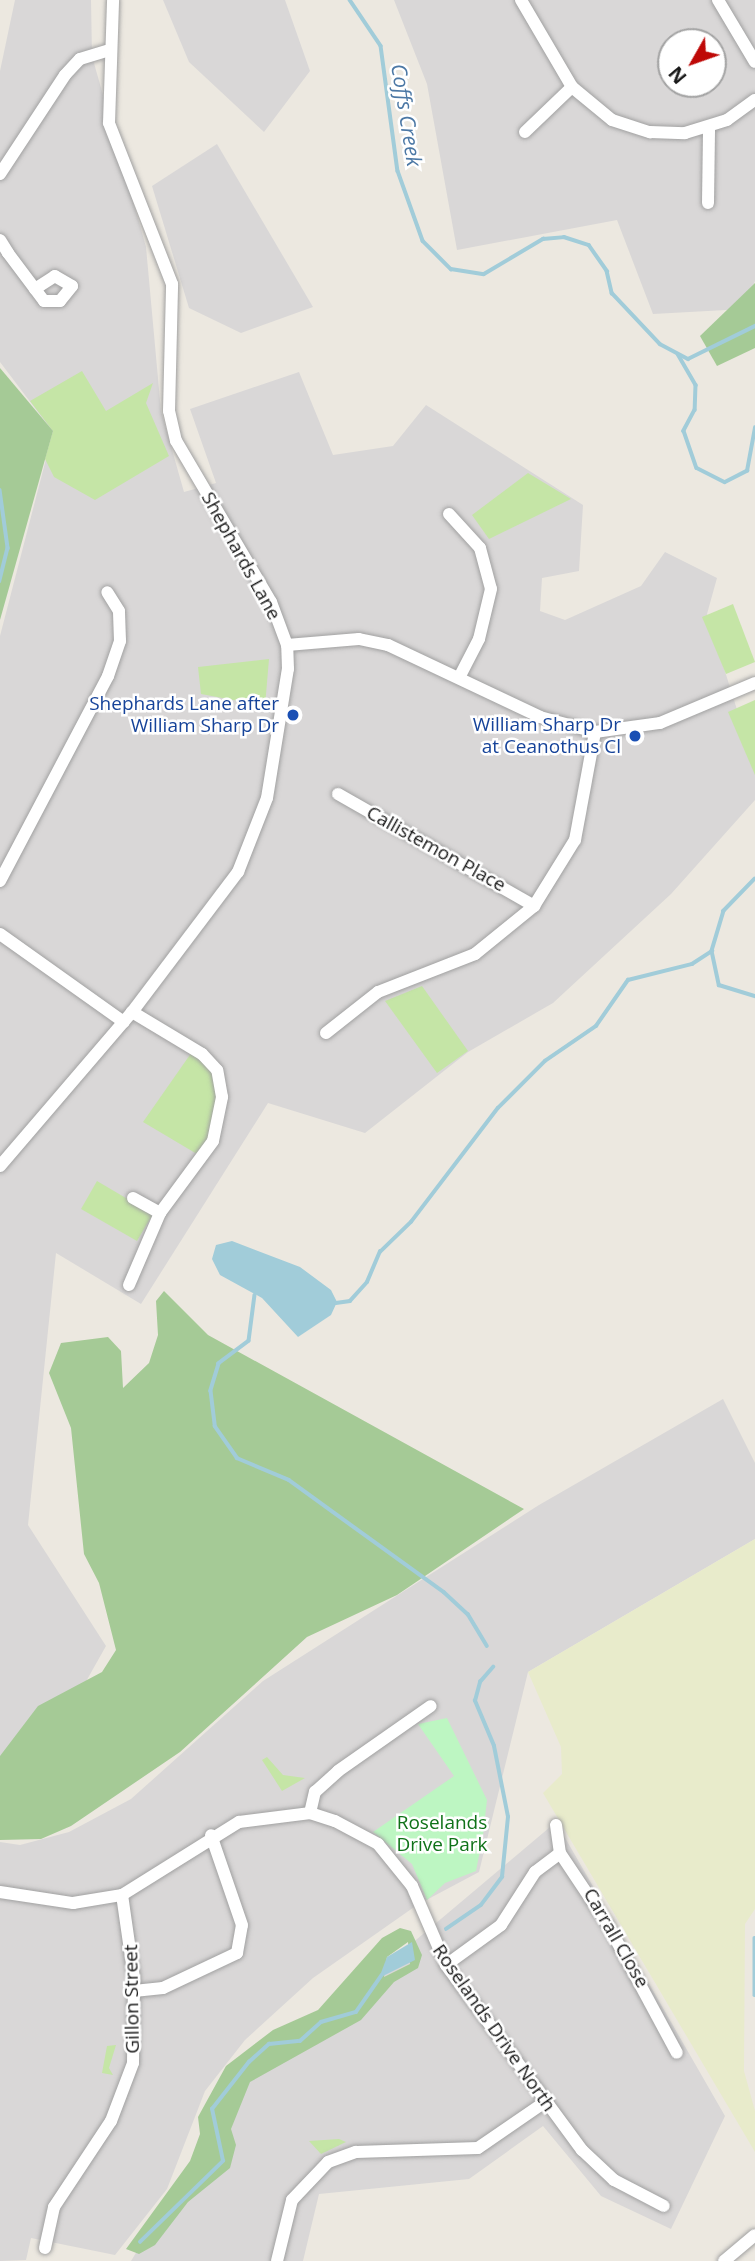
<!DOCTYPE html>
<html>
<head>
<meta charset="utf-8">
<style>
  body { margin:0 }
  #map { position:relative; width:755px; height:2261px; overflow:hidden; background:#ece8e0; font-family:"Open Sans",sans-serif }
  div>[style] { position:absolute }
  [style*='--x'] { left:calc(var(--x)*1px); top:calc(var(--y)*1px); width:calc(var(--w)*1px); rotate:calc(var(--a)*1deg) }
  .residential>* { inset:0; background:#d9d7d7 }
  .farmland>* { inset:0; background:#e8ebcb }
  .grass>* { inset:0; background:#c5e5a6 }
  .forest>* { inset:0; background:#a5ca96 }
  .park>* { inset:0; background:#bdf6c2 }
  .water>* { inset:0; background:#a1ccd9 }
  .stream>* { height:3.5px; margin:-1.75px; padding:0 1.75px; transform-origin:1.75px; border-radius:1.75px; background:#a1ccd9 }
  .roads { filter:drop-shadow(0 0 2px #a1a1a1) drop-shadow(0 0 2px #a1a1a1) }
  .minor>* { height:12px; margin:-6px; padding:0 6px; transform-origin:6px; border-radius:6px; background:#fff }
  .dots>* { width:19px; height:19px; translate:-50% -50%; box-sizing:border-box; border:4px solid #fff; border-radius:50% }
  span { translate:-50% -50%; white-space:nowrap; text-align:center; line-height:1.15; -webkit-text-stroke:5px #fff; paint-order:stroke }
  .street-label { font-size:19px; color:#1a1a1a }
  .transit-label { font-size:19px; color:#164399 }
  .right { translate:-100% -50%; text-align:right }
  .park-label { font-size:19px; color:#0f7218 }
  .water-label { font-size:21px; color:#4c78a5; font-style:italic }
  .north { position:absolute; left:657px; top:28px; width:70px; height:70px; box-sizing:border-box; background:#fff; border:2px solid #a3a3a3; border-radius:50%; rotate:230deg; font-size:19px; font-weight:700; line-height:28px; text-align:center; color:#1a1a1a }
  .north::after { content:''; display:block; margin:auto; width:24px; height:32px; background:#be0907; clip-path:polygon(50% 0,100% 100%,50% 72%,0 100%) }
</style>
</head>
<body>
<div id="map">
  <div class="residential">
    <div style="clip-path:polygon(15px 0,91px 0,92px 56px,146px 247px,161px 411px,184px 492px,216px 483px,190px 409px,299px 372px,333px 455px,393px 446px,426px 405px,583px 505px,579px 571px,542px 578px,540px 611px,565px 620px,641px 586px,665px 552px,717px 578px,707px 614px,755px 767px,755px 800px,671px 894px,553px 1003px,468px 1052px,365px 1133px,268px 1103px,141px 1304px,56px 1253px,28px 1525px,106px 1646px,9px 1818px,0 1823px,0 636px,53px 432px,0 362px,0 71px)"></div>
    <div style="clip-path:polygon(163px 0,285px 0,310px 71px,264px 132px,189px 62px)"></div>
    <div style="clip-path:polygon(evenodd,394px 0,755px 0,755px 281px,744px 309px,653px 314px,617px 220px,457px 250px,427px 84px,394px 0,671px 42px,713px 42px,713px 84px,671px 84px,671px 42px)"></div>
    <div style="clip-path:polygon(217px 144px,313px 307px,241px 333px,189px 308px,152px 186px)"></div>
    <div style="clip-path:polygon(723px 1399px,755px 1463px,755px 1539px,528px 1672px,479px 1872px,417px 1905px,313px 1978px,245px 2040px,205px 2091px,167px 2189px,115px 2255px,31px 2238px,26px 2260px,0 2261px,0 1842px,20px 1845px,69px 1832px,131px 1799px,263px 1681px,539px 1505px)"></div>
    <div style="clip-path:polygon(556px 1822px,725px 2116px,671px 2229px,601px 2196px,543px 2126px,469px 2179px,319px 2194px,303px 2261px,131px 2261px,232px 2095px)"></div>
  </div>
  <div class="farmland">
    <div style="clip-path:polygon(755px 1539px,755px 1909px,745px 1924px,744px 2071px,755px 2111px,755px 2152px,543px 1793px,562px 1774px,561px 1747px,528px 1672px)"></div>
  </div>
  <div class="grass">
    <div style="clip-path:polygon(82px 371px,106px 411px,153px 383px,146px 403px,169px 456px,95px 500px,54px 477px,45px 459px,53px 431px,30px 401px)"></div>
    <div style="clip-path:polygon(528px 473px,571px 499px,489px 539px,472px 515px)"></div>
    <div style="clip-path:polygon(733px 604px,755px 662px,726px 674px,702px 617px)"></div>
    <div style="clip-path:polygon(269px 659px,265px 706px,201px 694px,198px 667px)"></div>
    <div style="clip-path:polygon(755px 700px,755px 775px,728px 712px)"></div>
    <div style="clip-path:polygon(422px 986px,468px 1051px,437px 1073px,385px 1001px)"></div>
    <div style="clip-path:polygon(194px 1049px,217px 1070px,222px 1097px,202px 1157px,143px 1122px)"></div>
    <div style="clip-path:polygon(97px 1181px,153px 1214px,137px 1241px,81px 1209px)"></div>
    <div style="clip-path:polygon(267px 1757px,283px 1775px,305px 1778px,282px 1791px,262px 1760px)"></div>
    <div style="clip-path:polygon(116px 2045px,109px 2068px,113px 2075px,102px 2073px,107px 2046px)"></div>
    <div style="clip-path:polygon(339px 2139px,346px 2142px,321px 2154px,309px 2141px)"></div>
  </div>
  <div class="forest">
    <div style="clip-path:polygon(755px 283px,755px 348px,717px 366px,700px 336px)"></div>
    <div style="clip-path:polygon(0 368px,53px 431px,0 620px)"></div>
    <div style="clip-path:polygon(164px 1291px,208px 1335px,524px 1509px,397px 1595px,307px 1637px,180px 1752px,71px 1826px,41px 1839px,0 1840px,0 1756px,38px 1706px,102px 1672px,116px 1650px,99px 1583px,84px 1554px,71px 1428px,49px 1373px,61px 1343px,108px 1337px,121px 1351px,123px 1388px,149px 1363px,158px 1335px,156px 1301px)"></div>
    <div style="clip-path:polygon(evenodd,400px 1928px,411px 1931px,422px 1955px,418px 1968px,394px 1982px,361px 2020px,250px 2082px,231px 2129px,236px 2145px,230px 2168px,188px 2202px,155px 2245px,139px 2254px,126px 2249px,190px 2161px,200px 2134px,198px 2117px,226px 2066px,273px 2030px,318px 2010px,382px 1938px,400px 1928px,408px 1942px,410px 1964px,384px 1977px,387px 1957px,408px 1942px)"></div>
  </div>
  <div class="park">
    <div style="clip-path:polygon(447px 1718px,487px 1800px,483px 1835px,476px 1871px,445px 1883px,427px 1900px,412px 1864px,373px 1832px,454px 1776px,418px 1724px)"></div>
  </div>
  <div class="water">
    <div style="clip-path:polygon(232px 1241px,300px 1267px,331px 1290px,337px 1302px,331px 1315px,298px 1337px,262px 1298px,220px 1275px,212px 1259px,216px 1245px)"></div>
    <div style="clip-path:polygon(412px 1942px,415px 1960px,379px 1978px,387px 1957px)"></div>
  </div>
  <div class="stream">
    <div style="--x:350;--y:0;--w:55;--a:56"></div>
    <div style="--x:381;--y:46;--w:126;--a:82.3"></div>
    <div style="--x:398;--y:171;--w:74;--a:70.3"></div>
    <div style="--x:423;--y:241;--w:40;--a:45"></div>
    <div style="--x:451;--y:269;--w:33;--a:9"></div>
    <div style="--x:484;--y:274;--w:69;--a:-30.7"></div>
    <div style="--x:543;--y:239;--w:21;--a:-5"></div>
    <div style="--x:564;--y:237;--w:26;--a:18"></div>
    <div style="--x:589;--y:245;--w:32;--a:55"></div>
    <div style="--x:607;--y:271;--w:23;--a:77"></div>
    <div style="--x:612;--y:293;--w:70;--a:46.7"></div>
    <div style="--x:660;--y:344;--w:32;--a:28"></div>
    <div style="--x:688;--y:359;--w:75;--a:-26.2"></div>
    <div style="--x:678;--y:354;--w:36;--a:60"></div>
    <div style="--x:696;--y:385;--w:25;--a:92"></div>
    <div style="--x:695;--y:410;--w:24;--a:118"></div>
    <div style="--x:684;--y:431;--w:39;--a:71"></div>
    <div style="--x:697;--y:468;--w:31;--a:27"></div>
    <div style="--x:725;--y:482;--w:25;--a:-27"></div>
    <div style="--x:747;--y:471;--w:44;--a:-79.5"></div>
    <div style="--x:0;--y:490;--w:59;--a:82.1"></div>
    <div style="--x:8;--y:548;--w:34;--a:104"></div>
    <div style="--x:755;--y:879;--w:45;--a:134.1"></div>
    <div style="--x:724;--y:911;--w:42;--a:106.7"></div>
    <div style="--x:712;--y:951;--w:35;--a:78"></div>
    <div style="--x:719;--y:985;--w:38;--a:17"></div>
    <div style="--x:255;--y:1295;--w:46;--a:97.4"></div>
    <div style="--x:249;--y:1341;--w:38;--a:143"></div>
    <div style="--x:219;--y:1364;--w:28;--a:107"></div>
    <div style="--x:211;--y:1391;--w:35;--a:83"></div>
    <div style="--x:215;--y:1426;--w:39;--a:55"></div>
    <div style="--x:237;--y:1458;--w:56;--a:22.9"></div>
    <div style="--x:289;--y:1480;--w:191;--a:35.9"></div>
    <div style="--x:444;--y:1592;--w:33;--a:43"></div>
    <div style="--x:468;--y:1614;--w:37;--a:59"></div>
    <div style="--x:336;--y:1303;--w:14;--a:-8"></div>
    <div style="--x:350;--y:1301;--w:25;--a:-48"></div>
    <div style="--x:367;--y:1282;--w:33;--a:-67"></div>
    <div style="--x:380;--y:1252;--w:43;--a:-44.1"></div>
    <div style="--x:411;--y:1222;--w:143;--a:-52.7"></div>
    <div style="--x:498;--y:1108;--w:66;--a:-45"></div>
    <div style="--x:545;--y:1061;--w:62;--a:-34.5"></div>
    <div style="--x:596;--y:1026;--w:56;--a:-55.2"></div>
    <div style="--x:628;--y:980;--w:66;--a:-14"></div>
    <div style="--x:692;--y:964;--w:24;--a:-33"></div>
    <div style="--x:446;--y:1929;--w:42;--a:-34.4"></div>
    <div style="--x:481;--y:1905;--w:35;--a:-53"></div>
    <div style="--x:502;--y:1877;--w:60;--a:-84.3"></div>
    <div style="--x:508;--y:1817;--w:72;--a:-101.2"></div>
    <div style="--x:494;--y:1746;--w:49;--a:-112.9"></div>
    <div style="--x:475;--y:1701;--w:20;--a:-75"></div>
    <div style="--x:480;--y:1682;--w:20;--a:-49"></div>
    <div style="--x:755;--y:1938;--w:57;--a:90"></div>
    <div style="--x:140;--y:2242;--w:116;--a:-44.3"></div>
    <div style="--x:223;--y:2161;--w:53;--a:-101.9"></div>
    <div style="--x:212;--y:2109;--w:60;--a:-51.8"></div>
    <div style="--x:249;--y:2062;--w:27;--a:-42"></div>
    <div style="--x:269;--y:2044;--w:31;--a:-6"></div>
    <div style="--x:300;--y:2041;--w:28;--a:-42"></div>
    <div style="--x:321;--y:2022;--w:36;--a:-16"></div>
    <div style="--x:356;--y:2012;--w:44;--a:-55.2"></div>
  </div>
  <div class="roads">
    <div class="minor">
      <div style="--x:521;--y:0;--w:101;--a:59.6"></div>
      <div style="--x:572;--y:87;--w:52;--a:39.5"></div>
      <div style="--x:612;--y:120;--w:40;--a:18"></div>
      <div style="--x:650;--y:132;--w:35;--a:2"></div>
      <div style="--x:685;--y:133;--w:44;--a:-17.2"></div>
      <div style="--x:727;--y:120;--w:34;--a:-36"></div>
      <div style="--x:718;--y:0;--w:72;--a:59.2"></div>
      <div style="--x:525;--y:132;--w:65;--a:-43.8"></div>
      <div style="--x:0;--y:174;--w:118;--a:-56.7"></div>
      <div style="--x:65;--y:75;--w:22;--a:-47"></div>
      <div style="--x:80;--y:59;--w:30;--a:-17"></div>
      <div style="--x:708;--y:203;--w:75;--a:-89.2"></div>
      <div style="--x:0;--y:240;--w:15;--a:58"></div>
      <div style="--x:8;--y:253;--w:60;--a:53.1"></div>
      <div style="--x:44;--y:301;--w:16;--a:0"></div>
      <div style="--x:60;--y:301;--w:19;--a:-51"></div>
      <div style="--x:72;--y:286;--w:20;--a:-150"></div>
      <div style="--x:55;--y:276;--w:24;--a:147"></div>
      <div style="--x:449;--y:514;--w:46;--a:47.6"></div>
      <div style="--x:480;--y:548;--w:42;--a:75"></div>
      <div style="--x:491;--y:589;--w:51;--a:103.5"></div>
      <div style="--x:479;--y:639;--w:42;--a:117.2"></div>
      <div style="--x:287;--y:645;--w:72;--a:-4.8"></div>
      <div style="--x:359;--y:639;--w:30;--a:12"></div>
      <div style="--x:388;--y:645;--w:168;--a:25.3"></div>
      <div style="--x:540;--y:717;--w:57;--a:15.3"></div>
      <div style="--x:595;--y:732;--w:66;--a:-7.9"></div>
      <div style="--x:660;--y:723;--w:103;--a:-22.8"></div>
      <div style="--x:338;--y:794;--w:226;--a:29.7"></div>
      <div style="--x:0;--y:881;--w:232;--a:-62.2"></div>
      <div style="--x:108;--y:676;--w:37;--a:-71"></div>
      <div style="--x:120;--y:641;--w:30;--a:-92"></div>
      <div style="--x:119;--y:611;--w:22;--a:-122"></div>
      <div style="--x:0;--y:934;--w:152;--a:35.4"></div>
      <div style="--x:326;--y:1033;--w:66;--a:-38.3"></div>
      <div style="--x:378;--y:992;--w:104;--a:-21.4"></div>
      <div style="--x:475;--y:954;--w:76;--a:-39.1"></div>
      <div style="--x:534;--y:906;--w:78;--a:-58.2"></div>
      <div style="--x:575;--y:840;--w:110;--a:-79.5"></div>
      <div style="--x:0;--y:1166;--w:203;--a:-49.4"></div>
      <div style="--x:132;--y:1012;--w:176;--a:-52.9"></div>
      <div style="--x:238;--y:872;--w:79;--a:-68.6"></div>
      <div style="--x:267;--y:798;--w:131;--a:-80.8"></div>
      <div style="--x:288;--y:669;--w:24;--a:-92"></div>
      <div style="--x:287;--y:645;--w:46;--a:-110.4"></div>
      <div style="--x:271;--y:602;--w:187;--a:-120.5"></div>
      <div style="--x:176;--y:441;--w:31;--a:-103"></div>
      <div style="--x:169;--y:411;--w:127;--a:-88.6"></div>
      <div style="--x:172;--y:284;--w:173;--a:-111.4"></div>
      <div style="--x:109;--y:123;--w:123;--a:-88.1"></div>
      <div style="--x:133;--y:1198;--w:31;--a:29"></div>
      <div style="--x:129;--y:1285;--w:78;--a:-66.7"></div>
      <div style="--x:160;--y:1213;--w:89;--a:-53.6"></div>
      <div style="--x:213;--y:1141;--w:45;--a:-78.4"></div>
      <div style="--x:222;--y:1097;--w:27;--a:-100"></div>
      <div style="--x:217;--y:1070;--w:22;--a:-133"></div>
      <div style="--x:202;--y:1054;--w:82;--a:-149"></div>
      <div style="--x:310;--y:1813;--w:22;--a:-77"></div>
      <div style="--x:315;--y:1792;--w:31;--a:-42"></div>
      <div style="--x:338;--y:1771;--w:113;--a:-35"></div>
      <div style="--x:556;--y:1825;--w:28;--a:82"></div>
      <div style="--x:560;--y:1853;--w:87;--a:56.3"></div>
      <div style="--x:608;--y:1925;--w:145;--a:61.7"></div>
      <div style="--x:0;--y:1892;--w:74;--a:8.6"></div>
      <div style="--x:73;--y:1903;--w:50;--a:-9.3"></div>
      <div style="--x:122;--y:1895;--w:138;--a:-32"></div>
      <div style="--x:239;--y:1822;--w:72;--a:-7.2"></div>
      <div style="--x:310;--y:1813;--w:26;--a:18"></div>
      <div style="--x:335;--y:1821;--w:49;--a:28.1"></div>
      <div style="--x:378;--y:1844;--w:54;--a:51"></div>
      <div style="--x:412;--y:1886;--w:86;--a:66.7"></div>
      <div style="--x:446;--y:1965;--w:230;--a:53.7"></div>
      <div style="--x:582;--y:2150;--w:44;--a:43.2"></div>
      <div style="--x:614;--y:2180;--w:56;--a:27.5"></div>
      <div style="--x:446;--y:1965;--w:68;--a:-36"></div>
      <div style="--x:501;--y:1925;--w:63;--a:-57.3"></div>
      <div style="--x:535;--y:1872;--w:31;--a:-37"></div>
      <div style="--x:134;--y:1991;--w:29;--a:-6"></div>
      <div style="--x:163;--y:1988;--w:82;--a:-25.3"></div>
      <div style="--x:237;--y:1953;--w:28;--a:-80"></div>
      <div style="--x:242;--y:1925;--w:95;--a:-109"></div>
      <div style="--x:45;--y:2248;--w:42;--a:-77.6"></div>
      <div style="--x:54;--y:2207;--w:103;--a:-56.5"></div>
      <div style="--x:111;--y:2121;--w:62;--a:-69.2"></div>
      <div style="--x:133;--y:2063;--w:85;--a:-89.3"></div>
      <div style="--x:134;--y:1978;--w:84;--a:-98.2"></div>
      <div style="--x:277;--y:2261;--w:63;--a:-76.2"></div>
      <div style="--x:292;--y:2200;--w:52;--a:-46.5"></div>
      <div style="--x:328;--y:2162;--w:30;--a:-20"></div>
      <div style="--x:356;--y:2152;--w:122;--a:-1.9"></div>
      <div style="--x:478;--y:2148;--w:81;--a:-34.5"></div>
      <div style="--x:724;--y:2261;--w:40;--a:-40"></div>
    </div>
  </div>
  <div class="dots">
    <div style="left:293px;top:715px;background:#1a4fb4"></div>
    <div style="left:635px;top:736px;background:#1a4fb4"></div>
  </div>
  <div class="street-label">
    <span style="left:241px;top:556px;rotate:61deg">Shephards Lane</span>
    <span style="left:436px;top:849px;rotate:29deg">Callistemon Place</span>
    <span style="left:616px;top:1938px;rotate:60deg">Carrall Close</span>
    <span style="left:132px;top:1999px;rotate:-91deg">Gillon Street</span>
    <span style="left:494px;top:2028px;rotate:55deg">Roselands Drive North</span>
  </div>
  <div class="transit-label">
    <span class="right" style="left:279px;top:715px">Shephards Lane after<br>William Sharp Dr</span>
    <span class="right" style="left:621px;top:736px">William Sharp Dr<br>at Ceanothus Cl</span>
  </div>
  <div class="park-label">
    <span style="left:442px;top:1834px">Roselands<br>Drive Park</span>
  </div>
  <div class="water-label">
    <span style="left:407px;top:115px;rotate:81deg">Coffs Creek</span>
  </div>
  <div class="north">N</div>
</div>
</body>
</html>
